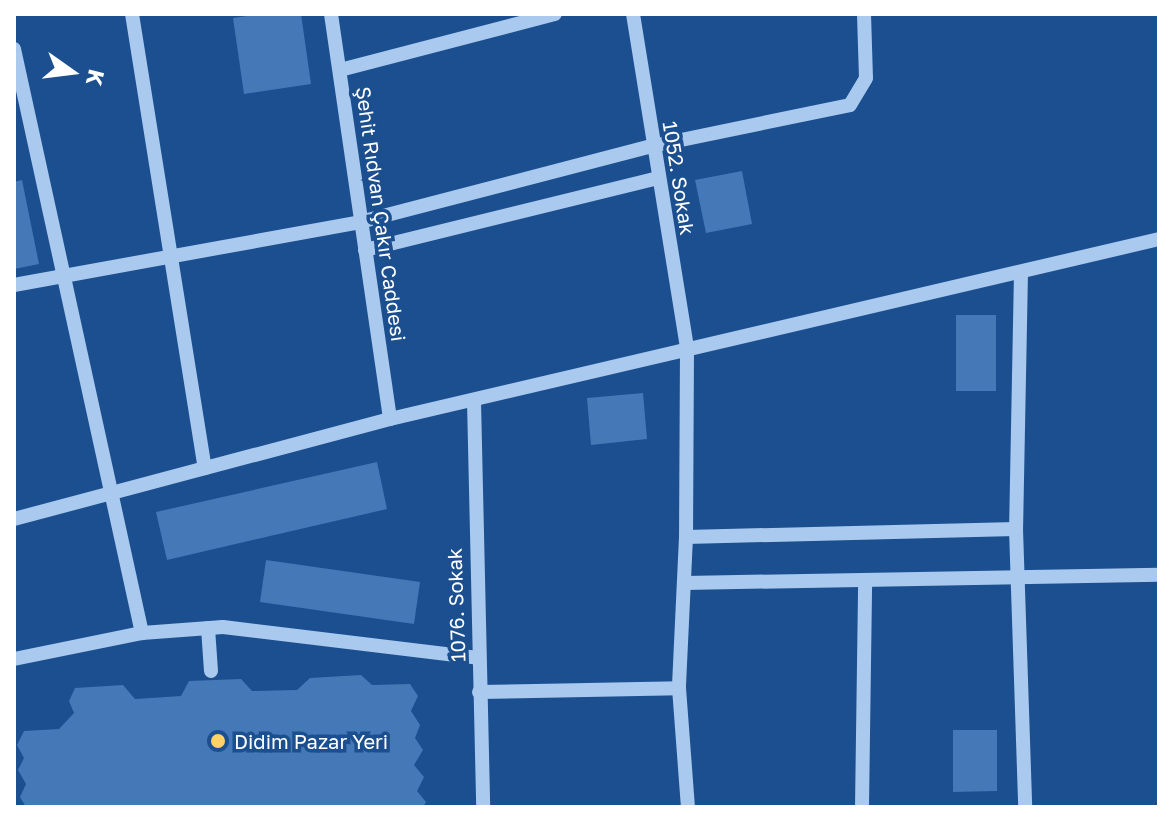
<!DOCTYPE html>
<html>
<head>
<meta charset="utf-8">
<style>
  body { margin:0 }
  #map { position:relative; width:1173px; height:821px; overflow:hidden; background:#1b4f8f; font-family:"Golos Text",sans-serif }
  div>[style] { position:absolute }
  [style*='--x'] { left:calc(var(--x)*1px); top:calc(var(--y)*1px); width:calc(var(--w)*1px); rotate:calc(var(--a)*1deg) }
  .building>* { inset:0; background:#4478b7 }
  .minor>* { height:14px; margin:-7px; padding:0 7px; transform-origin:7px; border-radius:7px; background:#a9c9ee }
  .dots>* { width:22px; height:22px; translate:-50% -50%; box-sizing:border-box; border:4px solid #1b4f8f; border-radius:50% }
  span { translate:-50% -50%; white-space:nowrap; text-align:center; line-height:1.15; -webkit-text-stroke:7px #1b4f8f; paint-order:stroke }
  .street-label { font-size:20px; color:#fff }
  .poi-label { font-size:20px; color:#fff }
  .left { translate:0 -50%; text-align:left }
  .frame { position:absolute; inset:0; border:16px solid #fff; pointer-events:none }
  .north { position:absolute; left:32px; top:32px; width:80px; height:80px; -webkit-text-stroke:6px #1b4f8f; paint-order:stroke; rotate:104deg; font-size:22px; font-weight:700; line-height:32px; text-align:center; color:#fff }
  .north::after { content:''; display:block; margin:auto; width:28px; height:36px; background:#fff; clip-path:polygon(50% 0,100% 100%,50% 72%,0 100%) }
</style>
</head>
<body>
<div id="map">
  <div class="building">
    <div style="clip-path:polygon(262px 14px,301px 14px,311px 84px,244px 94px,233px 18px)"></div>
    <div style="clip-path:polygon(742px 171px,752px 224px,706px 233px,695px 180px)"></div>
    <div style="clip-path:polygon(22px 180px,39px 264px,14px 269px,14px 182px)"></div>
    <div style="clip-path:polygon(956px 315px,996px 315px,996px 391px,956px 391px)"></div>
    <div style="clip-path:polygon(643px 393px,647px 439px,591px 445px,587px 398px)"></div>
    <div style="clip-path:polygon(377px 462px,387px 509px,167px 560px,156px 512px)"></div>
    <div style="clip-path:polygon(266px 560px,420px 582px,414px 624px,260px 602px)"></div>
    <div style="clip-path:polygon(361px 675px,372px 685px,410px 684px,418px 696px,411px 711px,420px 725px,415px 738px,423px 750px,414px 765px,424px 777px,417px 791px,426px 802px,423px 807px,26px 807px,20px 797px,26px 784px,18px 770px,24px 758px,17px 745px,24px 731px,59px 729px,74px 713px,69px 701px,75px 688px,123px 685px,135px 699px,181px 696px,189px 681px,241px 679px,252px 691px,297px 690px,310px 678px)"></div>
    <div style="clip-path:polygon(953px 730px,997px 730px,997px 791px,953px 792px)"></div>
  </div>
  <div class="minor">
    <div style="--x:132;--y:14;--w:460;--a:80.9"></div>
    <div style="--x:331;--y:14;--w:409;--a:81.7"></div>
    <div style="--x:633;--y:14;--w:339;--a:80.8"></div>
    <div style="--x:687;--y:349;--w:188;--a:90.3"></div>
    <div style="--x:686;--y:537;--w:151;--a:92.7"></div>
    <div style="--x:679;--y:688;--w:119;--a:85.7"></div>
    <div style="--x:14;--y:49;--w:598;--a:77.64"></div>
    <div style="--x:340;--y:70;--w:222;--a:-14.6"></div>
    <div style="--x:365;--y:250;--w:302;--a:-13.8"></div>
    <div style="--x:1021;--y:272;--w:257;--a:91.1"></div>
    <div style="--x:1016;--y:529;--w:278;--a:88.1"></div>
    <div style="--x:14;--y:285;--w:352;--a:-10.3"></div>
    <div style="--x:360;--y:222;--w:302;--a:-14.6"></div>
    <div style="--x:652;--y:146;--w:202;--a:-11.7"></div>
    <div style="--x:850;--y:105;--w:31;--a:-59"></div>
    <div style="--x:866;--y:78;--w:64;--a:-91.8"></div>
    <div style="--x:474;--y:401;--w:406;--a:88.7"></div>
    <div style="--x:14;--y:519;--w:389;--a:-14.9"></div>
    <div style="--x:390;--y:419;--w:790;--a:-13.17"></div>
    <div style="--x:686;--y:537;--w:330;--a:-1.4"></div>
    <div style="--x:685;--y:583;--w:474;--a:-1"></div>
    <div style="--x:208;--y:628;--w:43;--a:86"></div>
    <div style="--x:14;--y:659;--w:131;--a:-11.5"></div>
    <div style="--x:142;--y:633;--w:81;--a:-4.2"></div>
    <div style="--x:223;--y:627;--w:257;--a:6.9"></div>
    <div style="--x:479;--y:692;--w:200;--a:-1.1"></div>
    <div style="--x:862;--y:807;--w:226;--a:-89.2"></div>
  </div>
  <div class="dots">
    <div style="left:218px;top:741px;background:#ffd166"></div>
  </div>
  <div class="street-label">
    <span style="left:679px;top:178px;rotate:81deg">1052. Sokak</span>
    <span style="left:381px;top:214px;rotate:82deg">Şehit Rıdvan Çakır Caddesi</span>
    <span style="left:456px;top:605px;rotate:-92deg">1076. Sokak</span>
  </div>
  <div class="poi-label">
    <span class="left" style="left:234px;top:741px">Didim Pazar Yeri</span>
  </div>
  <div class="frame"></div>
  <div class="north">K</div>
</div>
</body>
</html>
